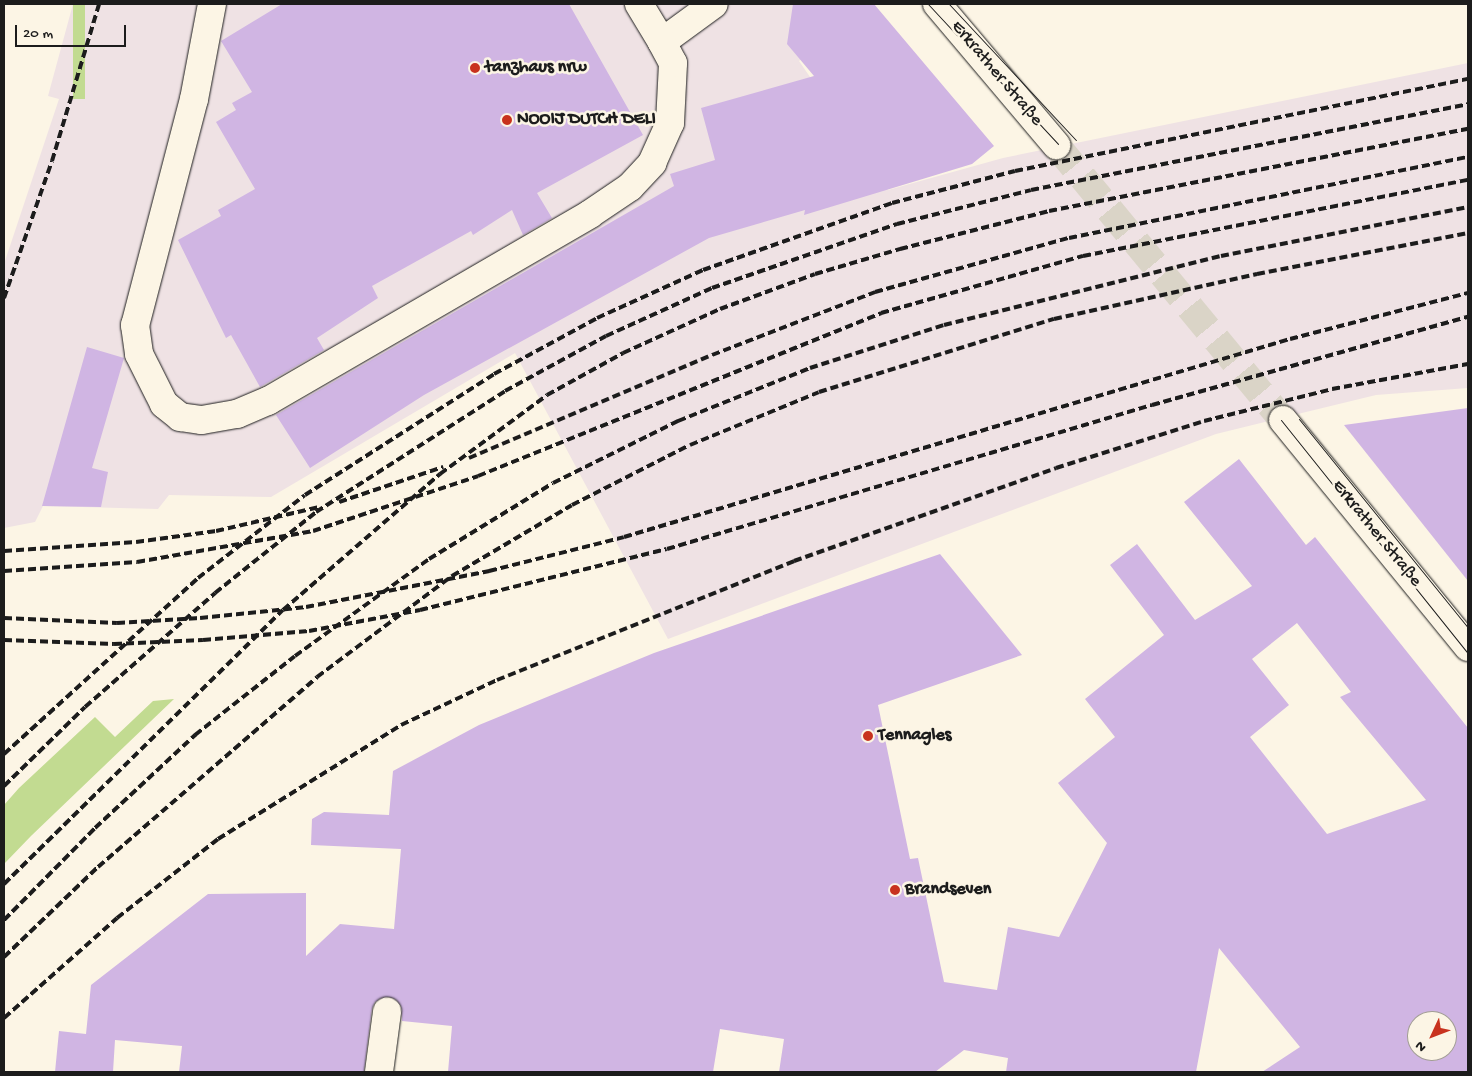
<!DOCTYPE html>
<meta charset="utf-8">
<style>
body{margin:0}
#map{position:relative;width:1472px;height:1076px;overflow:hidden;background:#fcf5e5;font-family:"Gochi Hand",sans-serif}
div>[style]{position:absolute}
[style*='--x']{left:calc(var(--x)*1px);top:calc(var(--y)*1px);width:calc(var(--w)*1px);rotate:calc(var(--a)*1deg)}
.built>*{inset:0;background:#efe2e4}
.green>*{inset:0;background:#c2db91;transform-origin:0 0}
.building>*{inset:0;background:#d0b5e3}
.minor-tunnel>*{height:28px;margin-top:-14px;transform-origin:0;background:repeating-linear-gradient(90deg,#dad4c7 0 28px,transparent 0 42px)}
.roads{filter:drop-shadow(0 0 1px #1c1c1c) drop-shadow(0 0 1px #1c1c1c)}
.minor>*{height:28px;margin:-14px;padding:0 14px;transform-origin:14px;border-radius:14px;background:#fcf5e5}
.tram>*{height:1px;margin:-0.5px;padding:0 0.5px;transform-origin:0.5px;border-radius:0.5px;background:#1c1c1c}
.rail>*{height:4px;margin-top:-2px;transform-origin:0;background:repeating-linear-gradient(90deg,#1c1c1c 0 8px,transparent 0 12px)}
.dots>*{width:14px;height:14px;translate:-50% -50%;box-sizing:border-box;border:2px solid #fcf5e5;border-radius:50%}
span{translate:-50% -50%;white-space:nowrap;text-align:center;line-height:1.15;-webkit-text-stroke:5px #fcf5e5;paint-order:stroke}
.poi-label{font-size:18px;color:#1c1c1c;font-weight:700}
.left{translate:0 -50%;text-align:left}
.street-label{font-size:18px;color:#1c1c1c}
.frame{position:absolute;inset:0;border:5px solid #1c1c1c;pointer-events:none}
.north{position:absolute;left:1407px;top:1011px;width:50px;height:50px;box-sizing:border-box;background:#fcf5e5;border:1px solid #a29e95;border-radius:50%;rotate:227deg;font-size:14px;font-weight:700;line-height:20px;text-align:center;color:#1c1c1c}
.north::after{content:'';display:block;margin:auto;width:18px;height:22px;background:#c8321e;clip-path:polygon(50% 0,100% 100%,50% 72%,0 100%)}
.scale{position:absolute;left:15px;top:25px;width:111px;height:22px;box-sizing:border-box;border:2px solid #1c1c1c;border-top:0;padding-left:6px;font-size:15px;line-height:18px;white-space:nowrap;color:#1c1c1c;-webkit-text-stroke:4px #fcf5e5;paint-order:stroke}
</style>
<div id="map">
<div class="built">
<i style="clip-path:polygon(73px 4px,864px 4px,799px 61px,888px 190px,1003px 158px,1468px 63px,1468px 388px,1376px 395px,1216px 434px,668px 639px,515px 353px,271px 497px,169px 495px,158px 509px,43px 506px,35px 522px,4px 528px,4px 264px,59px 99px,48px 96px)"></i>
</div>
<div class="green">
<i style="left:73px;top:4px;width:12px;height:95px"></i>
<i style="clip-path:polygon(174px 699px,31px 836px,4px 864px,4px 805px,19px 788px,95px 717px,115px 737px,153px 701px)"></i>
</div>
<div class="building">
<i style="clip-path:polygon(282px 4px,569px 4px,643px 135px,537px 193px,552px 218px,523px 235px,512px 210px,473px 235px,471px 231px,372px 286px,378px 298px,317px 338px,324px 350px,260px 387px,231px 335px,226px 338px,178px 240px,221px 216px,218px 210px,255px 189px,216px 122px,236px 110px,232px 103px,252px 92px,221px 41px)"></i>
<i style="clip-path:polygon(793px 4px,874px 4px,994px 146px,972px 164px,804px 215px,805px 210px,709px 238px,424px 395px,310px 468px,276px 415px,674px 186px,670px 174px,715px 160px,701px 108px,814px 76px,787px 44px)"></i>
<i style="clip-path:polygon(87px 347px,124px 358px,92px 468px,108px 472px,101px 507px,42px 506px)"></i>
<i style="clip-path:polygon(1468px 408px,1468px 581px,1344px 425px)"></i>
<i style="clip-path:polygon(evenodd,1239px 459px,1306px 545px,1315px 537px,1468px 728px,1468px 1072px,1262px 1072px,1300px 1047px,1219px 948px,1196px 1072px,1006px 1072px,1008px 1058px,964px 1050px,935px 1072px,779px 1072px,784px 1039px,720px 1029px,713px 1072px,448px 1072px,452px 1026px,402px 1021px,401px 1006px,389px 997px,375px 1002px,372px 1009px,364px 1072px,179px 1072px,182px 1046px,115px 1040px,113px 1072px,55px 1072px,59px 1031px,86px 1034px,91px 985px,208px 894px,306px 893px,306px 956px,340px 924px,394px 929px,401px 849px,311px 845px,312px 819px,324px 812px,389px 815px,393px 771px,479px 725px,654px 653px,940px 554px,1022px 655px,878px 705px,910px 859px,918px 858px,944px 982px,997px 990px,1008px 927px,1059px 937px,1107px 843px,1058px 783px,1115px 737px,1085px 699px,1164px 635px,1110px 565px,1137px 544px,1195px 620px,1252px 586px,1184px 502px,1239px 459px,1297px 623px,1351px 692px,1340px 697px,1426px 800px,1327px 834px,1250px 737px,1289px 705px,1252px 659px,1297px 623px,1239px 459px,1417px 1021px,1447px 1021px,1447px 1051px,1417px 1051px,1417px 1021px)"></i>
</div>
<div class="minor-tunnel">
<i style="--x:1056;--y:145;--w:357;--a:50.5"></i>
</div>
<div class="roads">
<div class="minor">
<i style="--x:212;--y:4;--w:97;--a:100.7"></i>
<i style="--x:194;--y:99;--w:234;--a:104.6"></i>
<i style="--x:135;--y:325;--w:29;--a:82"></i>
<i style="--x:139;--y:354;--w:56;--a:63.4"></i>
<i style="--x:164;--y:404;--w:21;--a:39"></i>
<i style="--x:180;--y:417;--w:22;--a:8"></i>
<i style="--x:202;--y:420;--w:36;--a:-10"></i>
<i style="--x:237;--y:414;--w:34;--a:-23"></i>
<i style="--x:268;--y:401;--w:372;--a:-30.1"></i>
<i style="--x:590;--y:214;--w:48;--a:-34"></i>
<i style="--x:630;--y:187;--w:33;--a:-47"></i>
<i style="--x:652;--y:163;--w:44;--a:-65.8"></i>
<i style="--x:670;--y:123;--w:60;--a:-87.1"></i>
<i style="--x:673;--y:63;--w:24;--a:-118"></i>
<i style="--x:662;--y:42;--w:64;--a:-36.2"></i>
<i style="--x:639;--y:4;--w:44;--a:58.8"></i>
<i style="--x:937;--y:4;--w:185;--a:49.8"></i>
<i style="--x:1283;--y:420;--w:293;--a:50.8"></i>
<i style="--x:379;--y:1072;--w:61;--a:-82.4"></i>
</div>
</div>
<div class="tram">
<i style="--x:928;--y:4;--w:191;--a:47.1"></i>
<i style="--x:949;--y:4;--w:186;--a:47"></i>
<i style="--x:1299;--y:419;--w:269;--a:51"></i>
<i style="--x:1281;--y:420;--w:299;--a:51.3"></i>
</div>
<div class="rail">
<i style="--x:4;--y:298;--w:145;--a:-70.7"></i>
<i style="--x:52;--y:161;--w:164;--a:-73.3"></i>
<i style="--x:469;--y:458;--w:264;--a:-23"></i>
<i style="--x:712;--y:355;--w:175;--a:-21.1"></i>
<i style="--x:875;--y:292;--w:201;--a:-15.6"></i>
<i style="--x:1069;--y:238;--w:407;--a:-11.5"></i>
<i style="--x:339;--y:502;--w:110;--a:-18.6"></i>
<i style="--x:4;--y:551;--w:132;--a:-3.9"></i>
<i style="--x:136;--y:542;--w:81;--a:-7.8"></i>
<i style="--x:216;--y:531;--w:106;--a:-13.1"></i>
<i style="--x:4;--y:571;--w:133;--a:-3.9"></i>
<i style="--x:137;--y:562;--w:179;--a:-10"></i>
<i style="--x:313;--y:531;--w:174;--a:-18.4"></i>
<i style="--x:478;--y:476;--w:435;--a:-22"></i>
<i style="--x:881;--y:313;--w:210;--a:-15.8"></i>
<i style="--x:1083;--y:256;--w:392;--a:-11.2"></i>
<i style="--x:4;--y:618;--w:113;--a:2.5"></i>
<i style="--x:117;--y:623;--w:83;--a:-3.4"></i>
<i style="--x:200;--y:618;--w:107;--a:-5.9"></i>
<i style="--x:306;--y:607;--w:187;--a:-11.1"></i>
<i style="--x:489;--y:571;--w:139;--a:-14.1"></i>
<i style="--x:624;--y:537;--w:695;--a:-16.56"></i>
<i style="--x:1290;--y:339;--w:184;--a:-14.5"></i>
<i style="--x:4;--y:640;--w:110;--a:2.1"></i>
<i style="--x:114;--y:644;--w:89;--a:-2.6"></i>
<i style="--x:203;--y:640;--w:106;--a:-4.9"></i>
<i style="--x:309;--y:631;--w:113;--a:-10.7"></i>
<i style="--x:420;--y:610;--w:254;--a:-13.9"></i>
<i style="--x:667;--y:549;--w:506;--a:-16.54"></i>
<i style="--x:1152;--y:405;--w:328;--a:-15.6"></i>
<i style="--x:4;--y:754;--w:262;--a:-42.2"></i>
<i style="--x:198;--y:578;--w:135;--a:-37.8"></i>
<i style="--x:305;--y:495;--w:224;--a:-32.6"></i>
<i style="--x:494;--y:374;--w:117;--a:-28.5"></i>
<i style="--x:597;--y:318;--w:116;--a:-24.4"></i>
<i style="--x:703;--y:270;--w:201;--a:-19.5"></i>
<i style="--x:892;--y:203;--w:127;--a:-14.6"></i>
<i style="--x:1015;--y:171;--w:462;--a:-11.5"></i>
<i style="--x:4;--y:786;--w:113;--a:-44.3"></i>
<i style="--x:85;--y:707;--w:173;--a:-41.2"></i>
<i style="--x:215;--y:593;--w:129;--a:-38.7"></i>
<i style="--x:316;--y:512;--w:224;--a:-32.6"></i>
<i style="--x:505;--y:391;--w:115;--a:-28.6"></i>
<i style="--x:606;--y:336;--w:116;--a:-24.4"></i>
<i style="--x:712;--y:288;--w:196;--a:-19.1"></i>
<i style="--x:897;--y:224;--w:138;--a:-14.2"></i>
<i style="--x:1031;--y:190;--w:445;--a:-11.1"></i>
<i style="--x:4;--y:884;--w:391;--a:-44.5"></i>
<i style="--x:283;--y:610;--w:208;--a:-40.9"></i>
<i style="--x:440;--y:474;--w:133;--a:-36.4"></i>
<i style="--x:547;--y:395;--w:87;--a:-28.9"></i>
<i style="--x:623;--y:353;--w:107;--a:-24.4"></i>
<i style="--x:720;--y:309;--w:101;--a:-20.2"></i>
<i style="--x:815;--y:274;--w:89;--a:-16.4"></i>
<i style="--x:900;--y:249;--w:154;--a:-14.3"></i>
<i style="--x:1049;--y:211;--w:427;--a:-11.1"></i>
<i style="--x:4;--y:920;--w:129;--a:-45.3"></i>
<i style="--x:95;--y:828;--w:137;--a:-42.9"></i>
<i style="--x:195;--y:735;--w:127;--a:-38.3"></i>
<i style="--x:295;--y:656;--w:165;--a:-35.9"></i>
<i style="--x:429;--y:559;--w:145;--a:-31.5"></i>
<i style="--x:553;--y:483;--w:140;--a:-26.4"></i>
<i style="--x:678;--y:421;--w:142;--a:-21.9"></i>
<i style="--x:810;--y:368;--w:141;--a:-17.8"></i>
<i style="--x:944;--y:325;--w:285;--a:-14"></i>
<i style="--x:1221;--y:256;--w:252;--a:-11.2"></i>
<i style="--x:4;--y:957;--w:130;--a:-43.8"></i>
<i style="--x:98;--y:867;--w:290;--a:-40.9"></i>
<i style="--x:317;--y:677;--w:169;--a:-36.8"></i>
<i style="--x:452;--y:576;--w:139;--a:-30.6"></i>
<i style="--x:572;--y:505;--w:132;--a:-27"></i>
<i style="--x:690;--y:445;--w:139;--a:-22.3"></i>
<i style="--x:819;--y:392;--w:246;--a:-17.3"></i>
<i style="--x:1054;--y:319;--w:208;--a:-12.5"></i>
<i style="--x:1257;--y:274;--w:215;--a:-11"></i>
<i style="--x:4;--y:1018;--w:151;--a:-41.5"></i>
<i style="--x:117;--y:918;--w:128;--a:-38"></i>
<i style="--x:218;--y:839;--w:216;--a:-31.9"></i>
<i style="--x:401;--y:725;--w:106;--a:-25.1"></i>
<i style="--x:497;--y:680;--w:320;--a:-21.8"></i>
<i style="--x:794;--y:561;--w:278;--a:-19.5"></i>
<i style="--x:1056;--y:468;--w:155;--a:-17.6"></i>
<i style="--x:1204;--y:421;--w:132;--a:-14"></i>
<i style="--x:1332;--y:389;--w:138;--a:-10.4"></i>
</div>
<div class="dots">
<i style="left:475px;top:68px;background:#c8321e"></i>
<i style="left:507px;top:120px;background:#c8321e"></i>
<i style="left:868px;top:736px;background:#c8321e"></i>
<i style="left:895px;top:890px;background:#c8321e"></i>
</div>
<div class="poi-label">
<span class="left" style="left:485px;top:68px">tanzhaus nrw</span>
<span class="left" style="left:517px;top:120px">NOOIJ DUTCH DELI</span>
<span class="left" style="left:878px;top:736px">Tennagles</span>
<span class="left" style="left:905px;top:890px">Brandseven</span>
</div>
<div class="street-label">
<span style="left:996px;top:74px;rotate:50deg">Erkrather Straße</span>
<span style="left:1376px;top:534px;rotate:51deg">Erkrather Straße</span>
</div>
<div class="frame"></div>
<div class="north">N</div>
<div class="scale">20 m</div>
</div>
